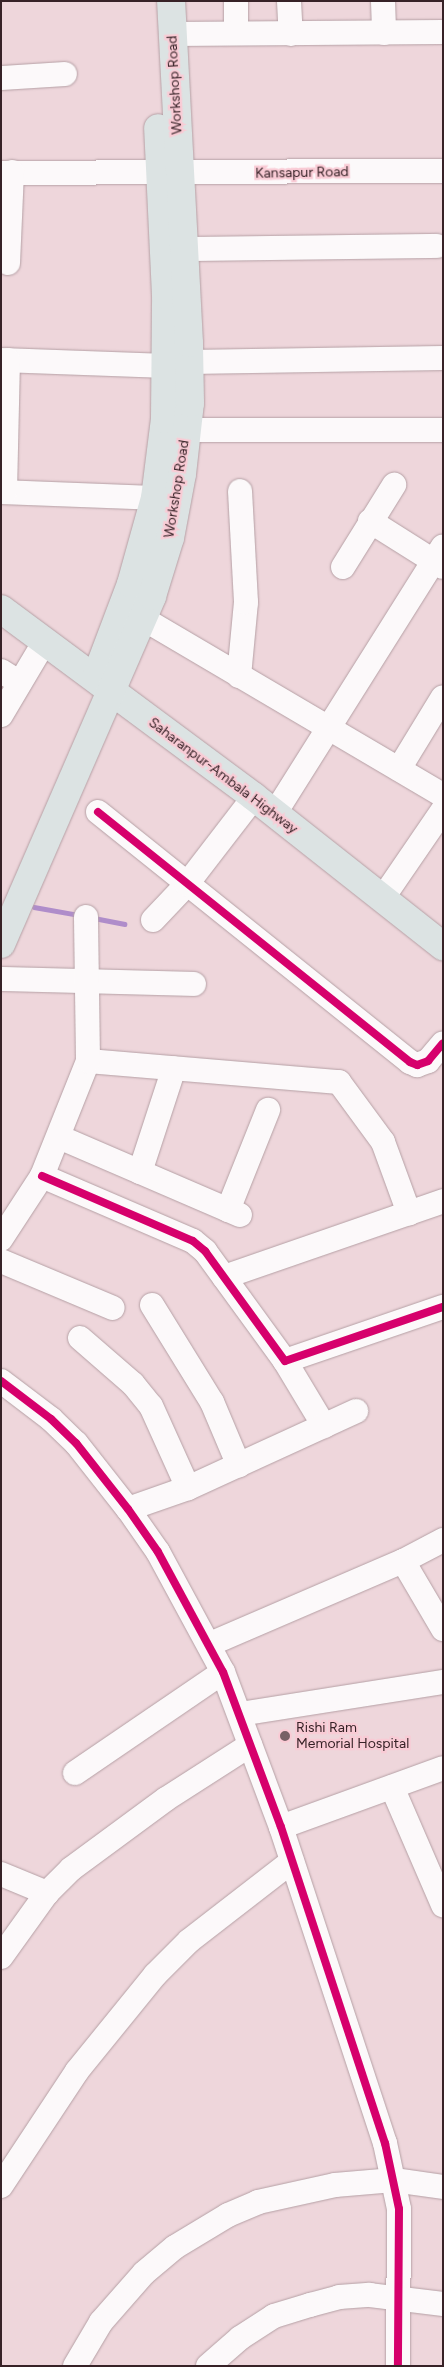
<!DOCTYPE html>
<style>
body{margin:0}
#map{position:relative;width:444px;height:2367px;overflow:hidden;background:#eed6db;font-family:Figtree,sans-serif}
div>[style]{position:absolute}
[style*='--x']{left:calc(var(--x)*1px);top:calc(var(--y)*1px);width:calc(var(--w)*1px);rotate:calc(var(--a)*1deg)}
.stream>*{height:4.5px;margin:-2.25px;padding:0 2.25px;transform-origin:2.25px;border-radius:2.25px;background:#af8dca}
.roads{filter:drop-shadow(0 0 1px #b5a0a5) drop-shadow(0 0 1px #b5a0a5)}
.minor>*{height:24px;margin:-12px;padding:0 12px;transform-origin:12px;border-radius:12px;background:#fcf9fa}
.major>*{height:28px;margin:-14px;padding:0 14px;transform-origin:14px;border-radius:14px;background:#dce3e3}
.cycleway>*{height:8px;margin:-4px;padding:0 4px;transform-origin:4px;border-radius:4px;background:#d6006c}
.dots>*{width:14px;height:14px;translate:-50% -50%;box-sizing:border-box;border:2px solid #f9cbd5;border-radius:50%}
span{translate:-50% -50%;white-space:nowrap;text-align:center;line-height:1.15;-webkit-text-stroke:4.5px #f9cbd5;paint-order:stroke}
.street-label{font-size:14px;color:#372227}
.poi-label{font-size:14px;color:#372227}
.left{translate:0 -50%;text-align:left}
.frame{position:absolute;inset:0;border:2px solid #372227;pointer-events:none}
</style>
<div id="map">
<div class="stream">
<i style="--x:34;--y:907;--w:46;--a:10.1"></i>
<i style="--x:94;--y:918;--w:31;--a:11"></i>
</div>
<div class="roads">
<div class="minor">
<i style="--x:289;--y:1;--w:33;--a:87"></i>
<i style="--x:383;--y:1;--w:32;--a:88"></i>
<i style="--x:236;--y:33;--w:32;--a:-90"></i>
<i style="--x:173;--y:34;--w:270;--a:-0.4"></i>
<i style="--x:1;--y:78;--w:64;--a:-3.6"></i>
<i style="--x:1;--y:173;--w:442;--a:-0.3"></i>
<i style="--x:184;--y:249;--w:253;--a:-0.7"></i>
<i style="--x:8;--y:263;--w:91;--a:-87.5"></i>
<i style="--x:1;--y:360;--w:166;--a:2.1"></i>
<i style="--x:167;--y:366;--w:22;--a:-10"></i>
<i style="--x:189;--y:362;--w:254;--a:-0.9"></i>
<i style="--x:187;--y:430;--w:256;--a:0"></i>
<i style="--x:1;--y:492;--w:154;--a:2.2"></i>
<i style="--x:5;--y:492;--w:132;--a:-88.7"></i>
<i style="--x:370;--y:521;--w:86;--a:32.2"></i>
<i style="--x:343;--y:567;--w:97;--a:-58.1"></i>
<i style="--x:142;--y:618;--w:349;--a:30.5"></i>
<i style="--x:1;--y:671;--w:22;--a:32"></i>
<i style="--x:239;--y:676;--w:74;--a:-84.6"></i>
<i style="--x:246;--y:602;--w:111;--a:-93.1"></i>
<i style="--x:1;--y:715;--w:86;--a:-59.3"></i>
<i style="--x:399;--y:769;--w:84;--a:-58.6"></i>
<i style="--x:98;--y:812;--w:400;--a:38.7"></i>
<i style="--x:410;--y:1062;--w:8;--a:23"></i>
<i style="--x:417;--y:1065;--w:12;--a:-20"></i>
<i style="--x:428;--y:1061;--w:23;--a:-50"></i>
<i style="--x:275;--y:813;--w:315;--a:-57.8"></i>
<i style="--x:382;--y:899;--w:108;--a:-55.6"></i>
<i style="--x:153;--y:920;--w:50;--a:-46.6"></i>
<i style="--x:187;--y:884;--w:110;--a:-52.4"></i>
<i style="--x:1;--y:979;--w:193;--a:1.5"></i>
<i style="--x:88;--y:1061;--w:252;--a:4.8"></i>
<i style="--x:339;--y:1082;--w:74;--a:53.7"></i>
<i style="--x:383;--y:1142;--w:76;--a:69.9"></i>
<i style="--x:59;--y:1137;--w:197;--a:23.3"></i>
<i style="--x:140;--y:1172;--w:109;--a:-71.9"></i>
<i style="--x:42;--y:1176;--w:164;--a:23.3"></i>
<i style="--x:193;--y:1241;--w:16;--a:40"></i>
<i style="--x:205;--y:1251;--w:136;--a:54"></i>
<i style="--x:285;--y:1361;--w:167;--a:-18.9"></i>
<i style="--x:228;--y:1210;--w:108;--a:-68.2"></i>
<i style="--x:1;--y:1239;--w:75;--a:-56.9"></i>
<i style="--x:42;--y:1176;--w:124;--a:-68.2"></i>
<i style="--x:88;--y:1061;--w:144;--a:-90.8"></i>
<i style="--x:1;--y:1261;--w:121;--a:22.8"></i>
<i style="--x:224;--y:1277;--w:232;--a:-19.1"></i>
<i style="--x:152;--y:1305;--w:114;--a:58.3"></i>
<i style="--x:212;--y:1402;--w:69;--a:67.1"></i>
<i style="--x:80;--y:1338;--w:70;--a:41"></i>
<i style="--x:133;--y:1384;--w:28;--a:51"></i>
<i style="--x:151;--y:1406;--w:90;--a:65.7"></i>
<i style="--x:285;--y:1361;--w:76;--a:59"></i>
<i style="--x:1;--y:1381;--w:63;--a:37.2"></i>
<i style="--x:51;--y:1419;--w:35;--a:44"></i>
<i style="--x:76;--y:1443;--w:84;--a:51.8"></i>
<i style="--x:128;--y:1509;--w:52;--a:55.1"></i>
<i style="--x:158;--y:1552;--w:136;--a:61.6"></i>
<i style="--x:223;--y:1672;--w:165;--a:69.5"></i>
<i style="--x:281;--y:1827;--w:333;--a:71.8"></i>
<i style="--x:385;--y:2143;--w:67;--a:78"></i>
<i style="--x:399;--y:2209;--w:157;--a:90.4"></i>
<i style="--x:128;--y:1509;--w:64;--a:-19.3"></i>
<i style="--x:188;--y:1488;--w:185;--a:-24.6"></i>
<i style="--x:403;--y:1561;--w:79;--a:59.5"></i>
<i style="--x:210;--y:1644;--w:210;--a:-23.3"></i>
<i style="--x:403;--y:1561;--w:45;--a:-27.7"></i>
<i style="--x:240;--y:1714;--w:206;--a:-9"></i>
<i style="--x:75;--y:1773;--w:179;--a:-34.3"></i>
<i style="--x:392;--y:1787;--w:129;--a:66.6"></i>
<i style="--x:281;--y:1827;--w:172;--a:-20"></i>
<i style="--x:1;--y:1874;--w:50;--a:22.4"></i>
<i style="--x:1;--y:1957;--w:79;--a:-54.3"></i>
<i style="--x:47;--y:1893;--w:34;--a:-45"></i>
<i style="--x:71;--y:1869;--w:118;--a:-36.4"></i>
<i style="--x:166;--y:1799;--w:100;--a:-32.7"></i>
<i style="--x:1;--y:2186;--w:138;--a:-56.5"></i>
<i style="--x:77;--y:2071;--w:124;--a:-50.9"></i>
<i style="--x:155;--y:1975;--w:48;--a:-45"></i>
<i style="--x:189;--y:1941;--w:130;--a:-37.8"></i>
<i style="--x:75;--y:2366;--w:51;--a:-59.4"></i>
<i style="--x:101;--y:2322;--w:65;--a:-48.7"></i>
<i style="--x:144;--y:2273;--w:40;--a:-40"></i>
<i style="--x:175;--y:2247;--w:62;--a:-31.1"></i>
<i style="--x:228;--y:2215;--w:33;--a:-23"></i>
<i style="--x:258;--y:2202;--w:79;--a:-12.4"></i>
<i style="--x:335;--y:2185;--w:59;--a:-4.8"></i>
<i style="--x:394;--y:2180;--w:49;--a:8.1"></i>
<i style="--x:208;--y:2366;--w:43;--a:-41.2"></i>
<i style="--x:240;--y:2338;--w:40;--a:-32.9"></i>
<i style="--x:274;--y:2316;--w:38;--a:-17"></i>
<i style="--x:310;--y:2305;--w:30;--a:-15"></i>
<i style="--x:339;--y:2297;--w:31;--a:-4"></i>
<i style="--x:370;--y:2295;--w:74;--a:7"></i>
</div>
<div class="major">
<i style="--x:1;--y:609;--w:315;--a:36.6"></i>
<i style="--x:254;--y:797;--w:241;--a:38.3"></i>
<i style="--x:97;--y:674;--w:96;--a:-69.3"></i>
<i style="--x:131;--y:584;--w:89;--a:-74.4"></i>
<i style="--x:155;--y:498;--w:80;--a:-82.8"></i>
<i style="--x:165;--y:419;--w:124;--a:-89.5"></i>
<i style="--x:166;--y:295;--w:167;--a:-92.7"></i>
<i style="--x:1;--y:944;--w:379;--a:-66.5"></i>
<i style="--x:152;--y:596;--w:61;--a:-72.8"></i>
<i style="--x:170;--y:538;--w:65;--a:-79.4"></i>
<i style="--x:182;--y:474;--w:71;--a:-83.6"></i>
<i style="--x:190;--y:403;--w:60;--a:-91"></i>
<i style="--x:189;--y:343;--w:342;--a:-93"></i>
</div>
</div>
<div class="cycleway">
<i style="--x:98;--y:812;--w:400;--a:38.7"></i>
<i style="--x:410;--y:1062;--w:8;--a:23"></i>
<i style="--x:417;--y:1065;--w:12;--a:-20"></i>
<i style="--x:428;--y:1061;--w:23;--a:-50"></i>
<i style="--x:42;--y:1176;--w:164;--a:23.3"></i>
<i style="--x:193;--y:1241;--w:16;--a:40"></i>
<i style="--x:205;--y:1251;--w:136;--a:54"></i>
<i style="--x:285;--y:1361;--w:167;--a:-18.9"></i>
<i style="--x:1;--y:1381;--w:63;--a:37.2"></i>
<i style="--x:51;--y:1419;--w:35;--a:44"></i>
<i style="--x:76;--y:1443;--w:84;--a:51.8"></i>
<i style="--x:128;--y:1509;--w:52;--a:55.1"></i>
<i style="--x:158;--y:1552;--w:136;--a:61.6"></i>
<i style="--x:223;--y:1672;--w:165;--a:69.5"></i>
<i style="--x:281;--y:1827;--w:333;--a:71.8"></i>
<i style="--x:385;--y:2143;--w:67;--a:78"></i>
<i style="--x:399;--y:2209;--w:157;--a:90.4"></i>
</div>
<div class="dots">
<i style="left:285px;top:1736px;background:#776166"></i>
</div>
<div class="street-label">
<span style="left:175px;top:85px;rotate:-93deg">Workshop Road</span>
<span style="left:302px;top:173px;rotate:-1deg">Kansapur Road</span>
<span style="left:177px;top:489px;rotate:-81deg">Workshop Road</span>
<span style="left:223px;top:776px;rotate:37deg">Saharanpur-Ambala Highway</span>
</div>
<div class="poi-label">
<span class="left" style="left:296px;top:1736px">Rishi Ram<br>Memorial Hospital</span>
</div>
<div class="frame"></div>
</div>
